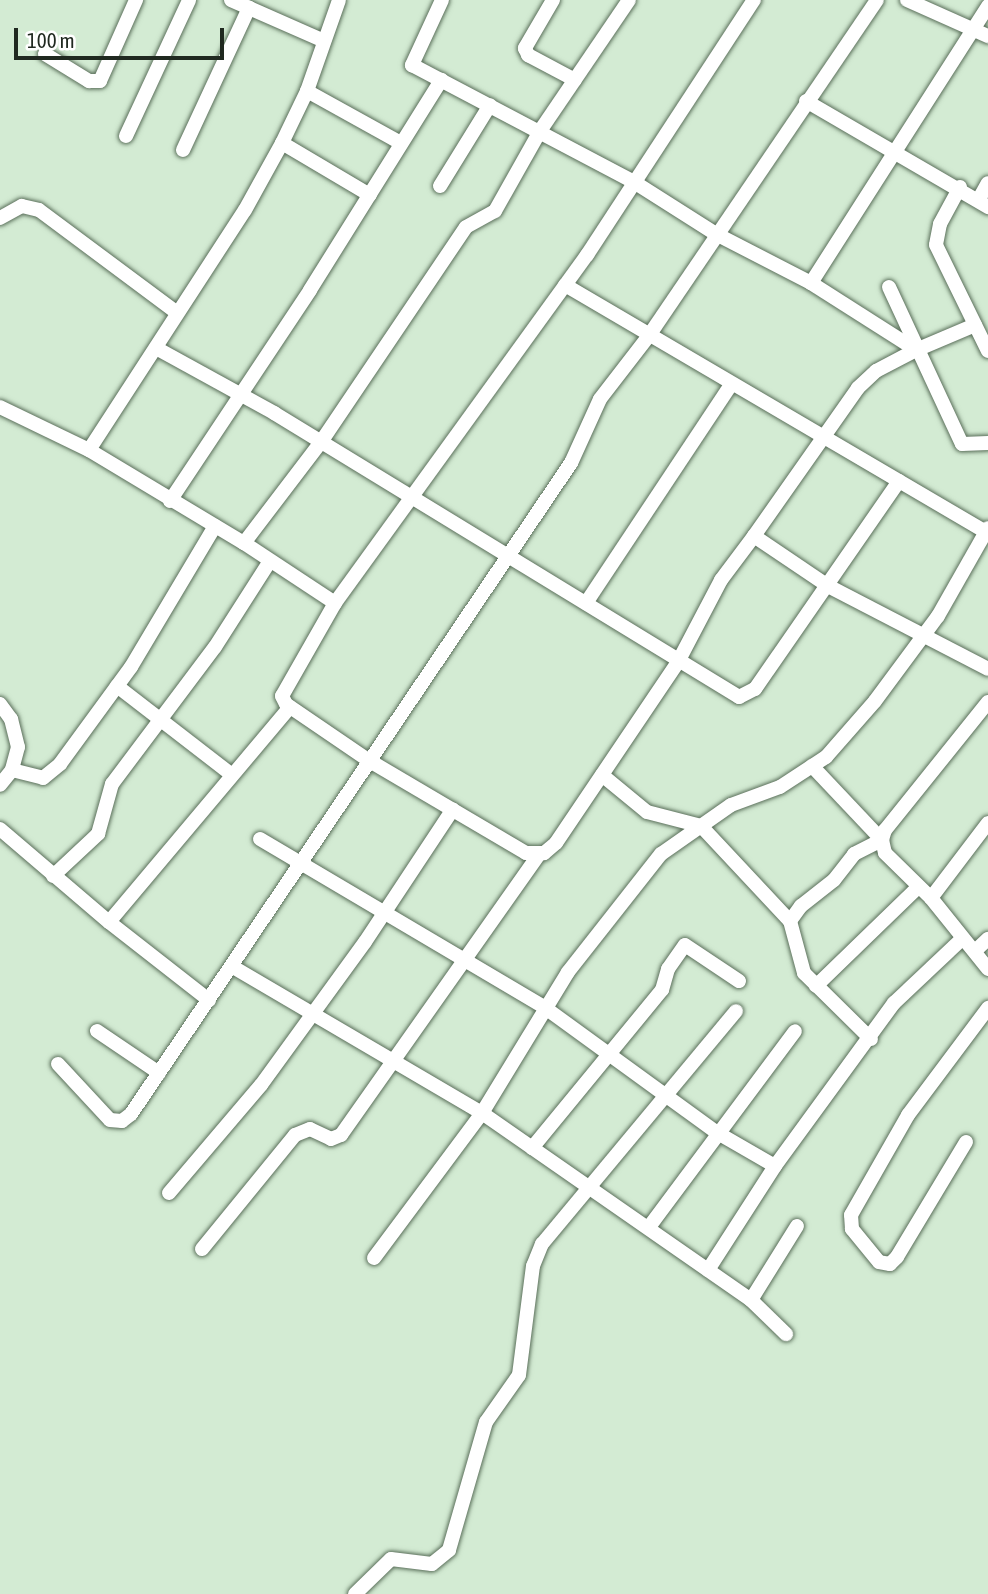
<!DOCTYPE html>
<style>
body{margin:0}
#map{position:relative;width:988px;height:1594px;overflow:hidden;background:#d3ebd3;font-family:"Asap Condensed",sans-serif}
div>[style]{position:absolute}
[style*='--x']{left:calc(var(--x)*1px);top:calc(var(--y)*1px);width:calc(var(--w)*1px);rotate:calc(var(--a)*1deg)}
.roads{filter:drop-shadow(0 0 2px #5a6f5a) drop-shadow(0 0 2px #5a6f5a)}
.minor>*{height:14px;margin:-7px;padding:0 7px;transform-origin:7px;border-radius:7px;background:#fff}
span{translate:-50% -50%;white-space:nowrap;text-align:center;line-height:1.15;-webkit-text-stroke:7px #fff;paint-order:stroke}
.scale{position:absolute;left:14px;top:28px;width:210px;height:32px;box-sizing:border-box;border:4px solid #202920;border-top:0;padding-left:9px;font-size:21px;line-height:24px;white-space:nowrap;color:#202920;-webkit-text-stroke:5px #fff;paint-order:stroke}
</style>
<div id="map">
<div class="roads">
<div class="minor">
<i style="--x:231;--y:0;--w:99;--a:23.7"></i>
<i style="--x:442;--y:0;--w:72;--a:114.8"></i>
<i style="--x:412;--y:65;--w:251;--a:27.8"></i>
<i style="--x:634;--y:182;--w:97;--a:32.4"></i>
<i style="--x:716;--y:234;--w:107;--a:27.3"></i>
<i style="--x:811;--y:283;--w:125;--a:32.5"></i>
<i style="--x:553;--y:0;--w:56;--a:120.3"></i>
<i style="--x:525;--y:48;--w:8;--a:67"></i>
<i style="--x:528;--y:55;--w:53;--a:28"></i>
<i style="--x:907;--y:0;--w:89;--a:24"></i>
<i style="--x:45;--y:54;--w:52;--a:31.5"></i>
<i style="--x:89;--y:81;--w:11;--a:0"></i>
<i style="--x:100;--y:81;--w:89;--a:-66"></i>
<i style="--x:307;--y:91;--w:107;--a:29"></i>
<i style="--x:806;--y:101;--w:211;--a:30.2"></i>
<i style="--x:126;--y:136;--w:150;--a:-65.1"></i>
<i style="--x:282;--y:143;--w:102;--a:30.6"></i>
<i style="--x:183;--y:150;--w:157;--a:-65.1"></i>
<i style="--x:440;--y:186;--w:95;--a:-58.3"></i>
<i style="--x:960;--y:187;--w:42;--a:118.4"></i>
<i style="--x:940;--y:224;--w:21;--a:101"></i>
<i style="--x:936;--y:245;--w:118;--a:63.9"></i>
<i style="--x:979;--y:199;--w:18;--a:-61"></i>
<i style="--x:0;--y:218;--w:25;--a:-29"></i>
<i style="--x:22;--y:206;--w:17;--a:13"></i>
<i style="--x:39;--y:210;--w:171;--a:36.7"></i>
<i style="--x:811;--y:283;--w:329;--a:-57.4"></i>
<i style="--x:565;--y:285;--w:488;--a:30.4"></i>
<i style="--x:889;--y:287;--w:173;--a:65.1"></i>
<i style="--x:962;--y:444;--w:26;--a:-2"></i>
<i style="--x:975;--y:325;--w:64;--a:157"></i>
<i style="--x:916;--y:350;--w:45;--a:152.3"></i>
<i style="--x:876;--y:371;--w:25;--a:137"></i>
<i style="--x:858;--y:388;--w:181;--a:125.1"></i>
<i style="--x:754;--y:536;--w:89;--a:34"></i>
<i style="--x:828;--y:586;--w:180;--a:27.4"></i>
<i style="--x:156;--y:348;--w:135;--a:28.8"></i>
<i style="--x:274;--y:413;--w:545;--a:31.41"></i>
<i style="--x:739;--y:697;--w:18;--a:-27"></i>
<i style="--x:755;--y:689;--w:253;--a:-55.3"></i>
<i style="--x:0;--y:407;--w:99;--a:25.8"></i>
<i style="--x:89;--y:450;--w:181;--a:31"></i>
<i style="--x:244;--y:543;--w:127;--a:-52.7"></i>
<i style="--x:321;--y:442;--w:259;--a:-56"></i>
<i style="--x:466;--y:227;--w:33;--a:-29"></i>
<i style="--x:495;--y:211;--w:92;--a:-60.6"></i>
<i style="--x:540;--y:131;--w:158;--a:-55.8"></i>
<i style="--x:89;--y:450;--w:286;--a:-57"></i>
<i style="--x:245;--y:210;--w:77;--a:-61.1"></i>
<i style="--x:282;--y:143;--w:58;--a:-64.3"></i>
<i style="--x:307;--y:91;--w:96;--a:-70.6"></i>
<i style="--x:170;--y:501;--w:253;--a:-56.4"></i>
<i style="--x:310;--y:290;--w:248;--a:-58"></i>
<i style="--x:754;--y:536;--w:55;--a:126.9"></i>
<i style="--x:721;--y:580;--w:93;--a:117.7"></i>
<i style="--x:678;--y:662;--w:218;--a:124"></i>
<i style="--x:556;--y:843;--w:16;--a:140"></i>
<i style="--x:544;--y:853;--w:18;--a:180"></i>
<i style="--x:526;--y:853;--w:183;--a:-149.5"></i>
<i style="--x:368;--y:760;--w:99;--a:-145.7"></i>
<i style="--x:286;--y:704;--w:9;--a:-117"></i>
<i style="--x:282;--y:696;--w:107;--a:-60.3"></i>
<i style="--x:335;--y:603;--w:430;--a:-54.1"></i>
<i style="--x:587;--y:255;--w:305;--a:-56.8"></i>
<i style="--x:244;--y:543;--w:109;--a:33.4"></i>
<i style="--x:586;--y:603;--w:262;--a:-56.4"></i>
<i style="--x:117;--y:686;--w:145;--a:37.7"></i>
<i style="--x:988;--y:702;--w:164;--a:128.8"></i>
<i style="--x:885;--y:830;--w:10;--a:107"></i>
<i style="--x:882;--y:840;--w:13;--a:77"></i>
<i style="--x:885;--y:853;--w:64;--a:44.4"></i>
<i style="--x:931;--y:898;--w:91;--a:51.2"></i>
<i style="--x:0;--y:704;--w:19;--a:54"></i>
<i style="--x:11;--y:719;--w:29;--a:76"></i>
<i style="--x:18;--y:747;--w:24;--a:105"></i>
<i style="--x:12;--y:770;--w:19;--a:129"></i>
<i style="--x:812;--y:766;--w:102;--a:46.6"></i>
<i style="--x:12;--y:770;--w:32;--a:14"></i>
<i style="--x:43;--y:778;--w:22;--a:-39"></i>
<i style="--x:60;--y:764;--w:120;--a:-53.8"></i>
<i style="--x:131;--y:667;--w:164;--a:-59.2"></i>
<i style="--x:602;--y:775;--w:58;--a:39.4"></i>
<i style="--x:647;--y:812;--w:56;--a:14.5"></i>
<i style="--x:701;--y:826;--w:130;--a:46.9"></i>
<i style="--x:790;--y:921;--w:54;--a:74.9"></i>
<i style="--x:804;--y:973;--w:94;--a:44.6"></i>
<i style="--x:0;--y:829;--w:143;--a:40.5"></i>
<i style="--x:109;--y:922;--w:281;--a:-49.9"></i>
<i style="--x:260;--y:839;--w:330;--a:30.6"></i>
<i style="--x:544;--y:1007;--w:213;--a:36"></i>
<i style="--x:716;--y:1132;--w:68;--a:30"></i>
<i style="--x:53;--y:876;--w:62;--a:-43"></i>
<i style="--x:98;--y:834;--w:52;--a:-74.4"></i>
<i style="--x:112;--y:784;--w:171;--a:-53.1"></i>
<i style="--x:215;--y:647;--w:102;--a:-57.4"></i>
<i style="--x:931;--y:898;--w:94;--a:-52.8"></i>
<i style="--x:790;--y:921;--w:19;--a:-54"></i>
<i style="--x:801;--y:906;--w:42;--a:-38.2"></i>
<i style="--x:834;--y:880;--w:33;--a:-52"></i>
<i style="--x:854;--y:854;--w:31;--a:-27"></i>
<i style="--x:109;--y:922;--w:127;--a:38"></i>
<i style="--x:975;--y:951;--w:18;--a:-43"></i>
<i style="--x:233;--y:967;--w:289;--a:30.4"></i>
<i style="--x:482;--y:1113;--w:328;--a:34.8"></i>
<i style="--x:751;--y:1300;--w:49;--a:44.2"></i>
<i style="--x:816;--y:986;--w:142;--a:-44.1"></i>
<i style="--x:97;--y:1031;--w:75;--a:34.1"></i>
<i style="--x:58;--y:1064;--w:76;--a:47.1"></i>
<i style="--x:110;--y:1120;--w:12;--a:5"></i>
<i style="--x:122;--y:1121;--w:11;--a:-38"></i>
<i style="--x:131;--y:1114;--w:786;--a:-55.95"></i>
<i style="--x:571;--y:463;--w:70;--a:-65.6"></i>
<i style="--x:600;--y:399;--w:78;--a:-52.3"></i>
<i style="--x:648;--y:337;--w:407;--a:-55.8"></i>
<i style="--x:966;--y:1142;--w:134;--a:121"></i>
<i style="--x:897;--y:1257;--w:10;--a:135"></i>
<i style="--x:890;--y:1264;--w:11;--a:-170"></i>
<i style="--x:879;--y:1262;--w:43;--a:-129.3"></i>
<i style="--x:852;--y:1229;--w:14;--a:-94"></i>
<i style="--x:851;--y:1215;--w:115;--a:-60.3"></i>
<i style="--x:908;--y:1115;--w:134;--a:-53.2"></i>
<i style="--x:532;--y:1148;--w:205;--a:-50.6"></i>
<i style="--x:662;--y:990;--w:22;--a:-74"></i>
<i style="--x:668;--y:969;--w:29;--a:-55"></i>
<i style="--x:685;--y:945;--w:65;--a:33.7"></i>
<i style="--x:169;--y:1193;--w:142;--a:-49.6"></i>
<i style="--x:261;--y:1085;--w:177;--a:-54"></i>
<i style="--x:365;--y:942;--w:159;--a:-56.5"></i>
<i style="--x:649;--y:1227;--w:244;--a:-53.3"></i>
<i style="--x:202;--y:1249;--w:147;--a:-50.8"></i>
<i style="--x:295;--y:1135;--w:16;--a:-22"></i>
<i style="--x:310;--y:1129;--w:23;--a:25"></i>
<i style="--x:331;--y:1139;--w:11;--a:-22"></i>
<i style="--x:341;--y:1135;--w:344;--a:-54.8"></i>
<i style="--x:374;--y:1258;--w:181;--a:-53.3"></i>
<i style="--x:482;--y:1113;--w:165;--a:-58.6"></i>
<i style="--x:568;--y:972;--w:150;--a:-51.8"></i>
<i style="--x:661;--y:854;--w:85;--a:-35"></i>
<i style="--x:731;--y:805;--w:52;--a:-20.2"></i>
<i style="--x:780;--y:787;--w:55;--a:-33.1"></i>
<i style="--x:826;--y:757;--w:74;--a:-48.8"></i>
<i style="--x:875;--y:701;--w:106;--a:-53.5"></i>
<i style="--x:938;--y:616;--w:101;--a:-60.4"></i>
<i style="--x:708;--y:1270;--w:124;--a:-57.2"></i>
<i style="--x:775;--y:1166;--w:202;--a:-53.9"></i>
<i style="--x:894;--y:1003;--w:93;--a:-43.3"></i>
<i style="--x:751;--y:1300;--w:87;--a:-58.1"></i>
<i style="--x:355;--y:1594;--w:50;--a:-44.2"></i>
<i style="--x:391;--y:1559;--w:41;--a:7"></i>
<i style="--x:432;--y:1564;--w:22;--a:-39"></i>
<i style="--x:449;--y:1550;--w:133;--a:-73.9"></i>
<i style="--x:486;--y:1422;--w:57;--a:-54.9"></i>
<i style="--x:519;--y:1375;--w:110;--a:-82.7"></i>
<i style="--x:533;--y:1266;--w:24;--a:-68"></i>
<i style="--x:542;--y:1244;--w:303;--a:-50.2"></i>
</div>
</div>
<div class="scale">100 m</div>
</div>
